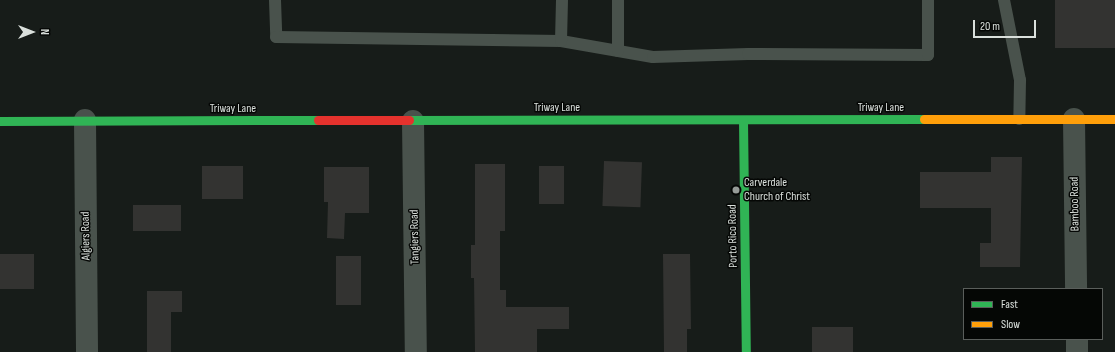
<!DOCTYPE html>
<style>
body{margin:0}
#map{position:relative;width:1115px;height:352px;overflow:hidden;background:#171c19;font-family:"Sofia Sans Condensed",sans-serif}
div>[style]{position:absolute}
[style*='--x']{left:calc(var(--x)*1px);top:calc(var(--y)*1px);width:calc(var(--w)*1px);rotate:calc(var(--a)*1deg)}
.building>*{inset:0;background:#333331;transform-origin:0 0}
.lane>*{height:12px;margin:-6px;padding:0 6px;transform-origin:6px;border-radius:6px;background:#49524c}
.street>*{height:22px;margin:-11px;padding:0 11px;transform-origin:11px;border-radius:11px;background:#49524c}
.fast>*{height:9px;margin:-4.5px;padding:0 4.5px;transform-origin:4.5px;border-radius:4.5px;background:#30b455}
.slow>*{height:9px;margin:-4.5px;padding:0 4.5px;transform-origin:4.5px;border-radius:4.5px;background:#ff9f0a}
.jam>*{height:9px;margin:-4.5px;padding:0 4.5px;transform-origin:4.5px;border-radius:4.5px;background:#e5322d}
.dots>*{width:11px;height:11px;translate:-50% -50%;box-sizing:border-box;border:2px solid #050705;border-radius:50%}
span{translate:-50% -50%;white-space:nowrap;text-align:center;line-height:1.15;-webkit-text-stroke:3px #050705;paint-order:stroke}
.street-label{font-size:12px;color:#dae0dc}
.poi-label{font-size:12px;color:#dae0dc}
.left{translate:0 -50%;text-align:left}
.legend{position:absolute;left:963px;top:288px;width:140px;height:52px;box-sizing:border-box;background:#050705;border:1px solid #5a5e5b;margin:0;padding:5px 7px;list-style:none;font-size:12px;color:#dae0dc}
.legend li{display:flex;align-items:center;gap:8px;height:20px}
.legend b{width:20px;border:1px solid #5a5e5b}
.north{position:absolute;left:12px;top:12px;width:40px;height:40px;-webkit-text-stroke:3px #050705;paint-order:stroke;rotate:90deg;font-size:11px;font-weight:700;line-height:16px;text-align:center;color:#dae0dc}
.north::after{content:'';display:block;margin:auto;width:14px;height:18px;background:#dae0dc;clip-path:polygon(50% 0,100% 100%,50% 72%,0 100%)}
.scale{position:absolute;left:973px;top:20px;width:63px;height:18px;box-sizing:border-box;border:2px solid #dae0dc;border-top:0;padding-left:5px;font-size:12px;line-height:14px;white-space:nowrap;color:#dae0dc;-webkit-text-stroke:3px #050705;paint-order:stroke}
</style>
<div id="map">
<div class="building">
<i style="left:1055px;top:0;width:60px;height:48px"></i>
<i style="clip-path:polygon(991px 157px,1022px 157px,1020px 267px,980px 267px,980px 243px,991px 243px,991px 208px,920px 208px,920px 172px,991px 172px)"></i>
<i style="left:604px;top:161px;width:38px;height:45px;rotate:2deg"></i>
<i style="clip-path:polygon(475px 164px,505px 164px,505px 231px,500px 231px,500px 290px,506px 290px,506px 307px,569px 307px,569px 329px,537px 329px,537px 352px,475px 352px,474px 278px,471px 278px,471px 245px,475px 245px)"></i>
<i style="left:202px;top:166px;width:41px;height:33px"></i>
<i style="left:539px;top:166px;width:25px;height:38px"></i>
<i style="clip-path:polygon(324px 167px,369px 167px,369px 213px,345px 213px,344px 239px,327px 238px,328px 202px,324px 202px)"></i>
<i style="left:133px;top:205px;width:48px;height:26px"></i>
<i style="left:0;top:254px;width:34px;height:35px"></i>
<i style="clip-path:polygon(663px 254px,690px 254px,691px 329px,687px 329px,687px 352px,664px 352px)"></i>
<i style="left:336px;top:256px;width:25px;height:49px"></i>
<i style="clip-path:polygon(147px 291px,182px 291px,182px 312px,171px 312px,171px 352px,147px 352px)"></i>
<i style="left:812px;top:327px;width:41px;height:25px"></i>
</div>
<div class="lane">
<i style="--x:275;--y:0;--w:37;--a:88"></i>
<i style="--x:276;--y:37;--w:285;--a:0.8"></i>
<i style="--x:561;--y:41;--w:93;--a:9.9"></i>
<i style="--x:653;--y:57;--w:95;--a:-1.8"></i>
<i style="--x:748;--y:54;--w:180;--a:0.3"></i>
<i style="--x:928;--y:55;--w:55;--a:-90"></i>
<i style="--x:618;--y:0;--w:51;--a:90"></i>
<i style="--x:1004;--y:0;--w:82;--a:78.7"></i>
<i style="--x:1020;--y:80;--w:39;--a:91"></i>
<i style="--x:561;--y:41;--w:41;--a:-88.6"></i>
</div>
<div class="street">
<i style="--x:1074;--y:119;--w:170;--a:89.3"></i>
<i style="--x:85;--y:120;--w:232;--a:89.5"></i>
<i style="--x:413;--y:121;--w:231;--a:89.3"></i>
<i style="--x:1077;--y:339;--w:13;--a:90"></i>
</div>
<div class="fast">
<i style="--x:409;--y:120;--w:515;--a:-0.11"></i>
<i style="--x:743;--y:120;--w:232;--a:89.3"></i>
<i style="--x:0;--y:121;--w:318;--a:-0.2"></i>
</div>
<div class="slow">
<i style="--x:924;--y:119;--w:191;--a:0"></i>
</div>
<div class="jam">
<i style="--x:318;--y:120;--w:91;--a:0"></i>
</div>
<div class="dots">
<i style="left:736px;top:190px;background:#969b98"></i>
</div>
<div class="street-label">
<span style="left:557px;top:108px">Triway Lane</span>
<span style="left:881px;top:108px">Triway Lane</span>
<span style="left:233px;top:109px">Triway Lane</span>
<span style="left:1075px;top:204px;rotate:-91deg">Bamboo Road</span>
<span style="left:86px;top:236px;rotate:-91deg">Algiers Road</span>
<span style="left:733px;top:236px;rotate:-91deg">Porto Rico Road</span>
<span style="left:415px;top:237px;rotate:-91deg">Tangiers Road</span>
</div>
<div class="poi-label">
<span class="left" style="left:744px;top:190px">Carverdale<br>Church of Christ</span>
</div>
<ul class="legend">
<li><b style="height:5px;background:#30b455"></b>Fast</li>
<li><b style="height:5px;background:#ff9f0a"></b>Slow</li>
</ul>
<div class="north">N</div>
<div class="scale">20 m</div>
</div>
